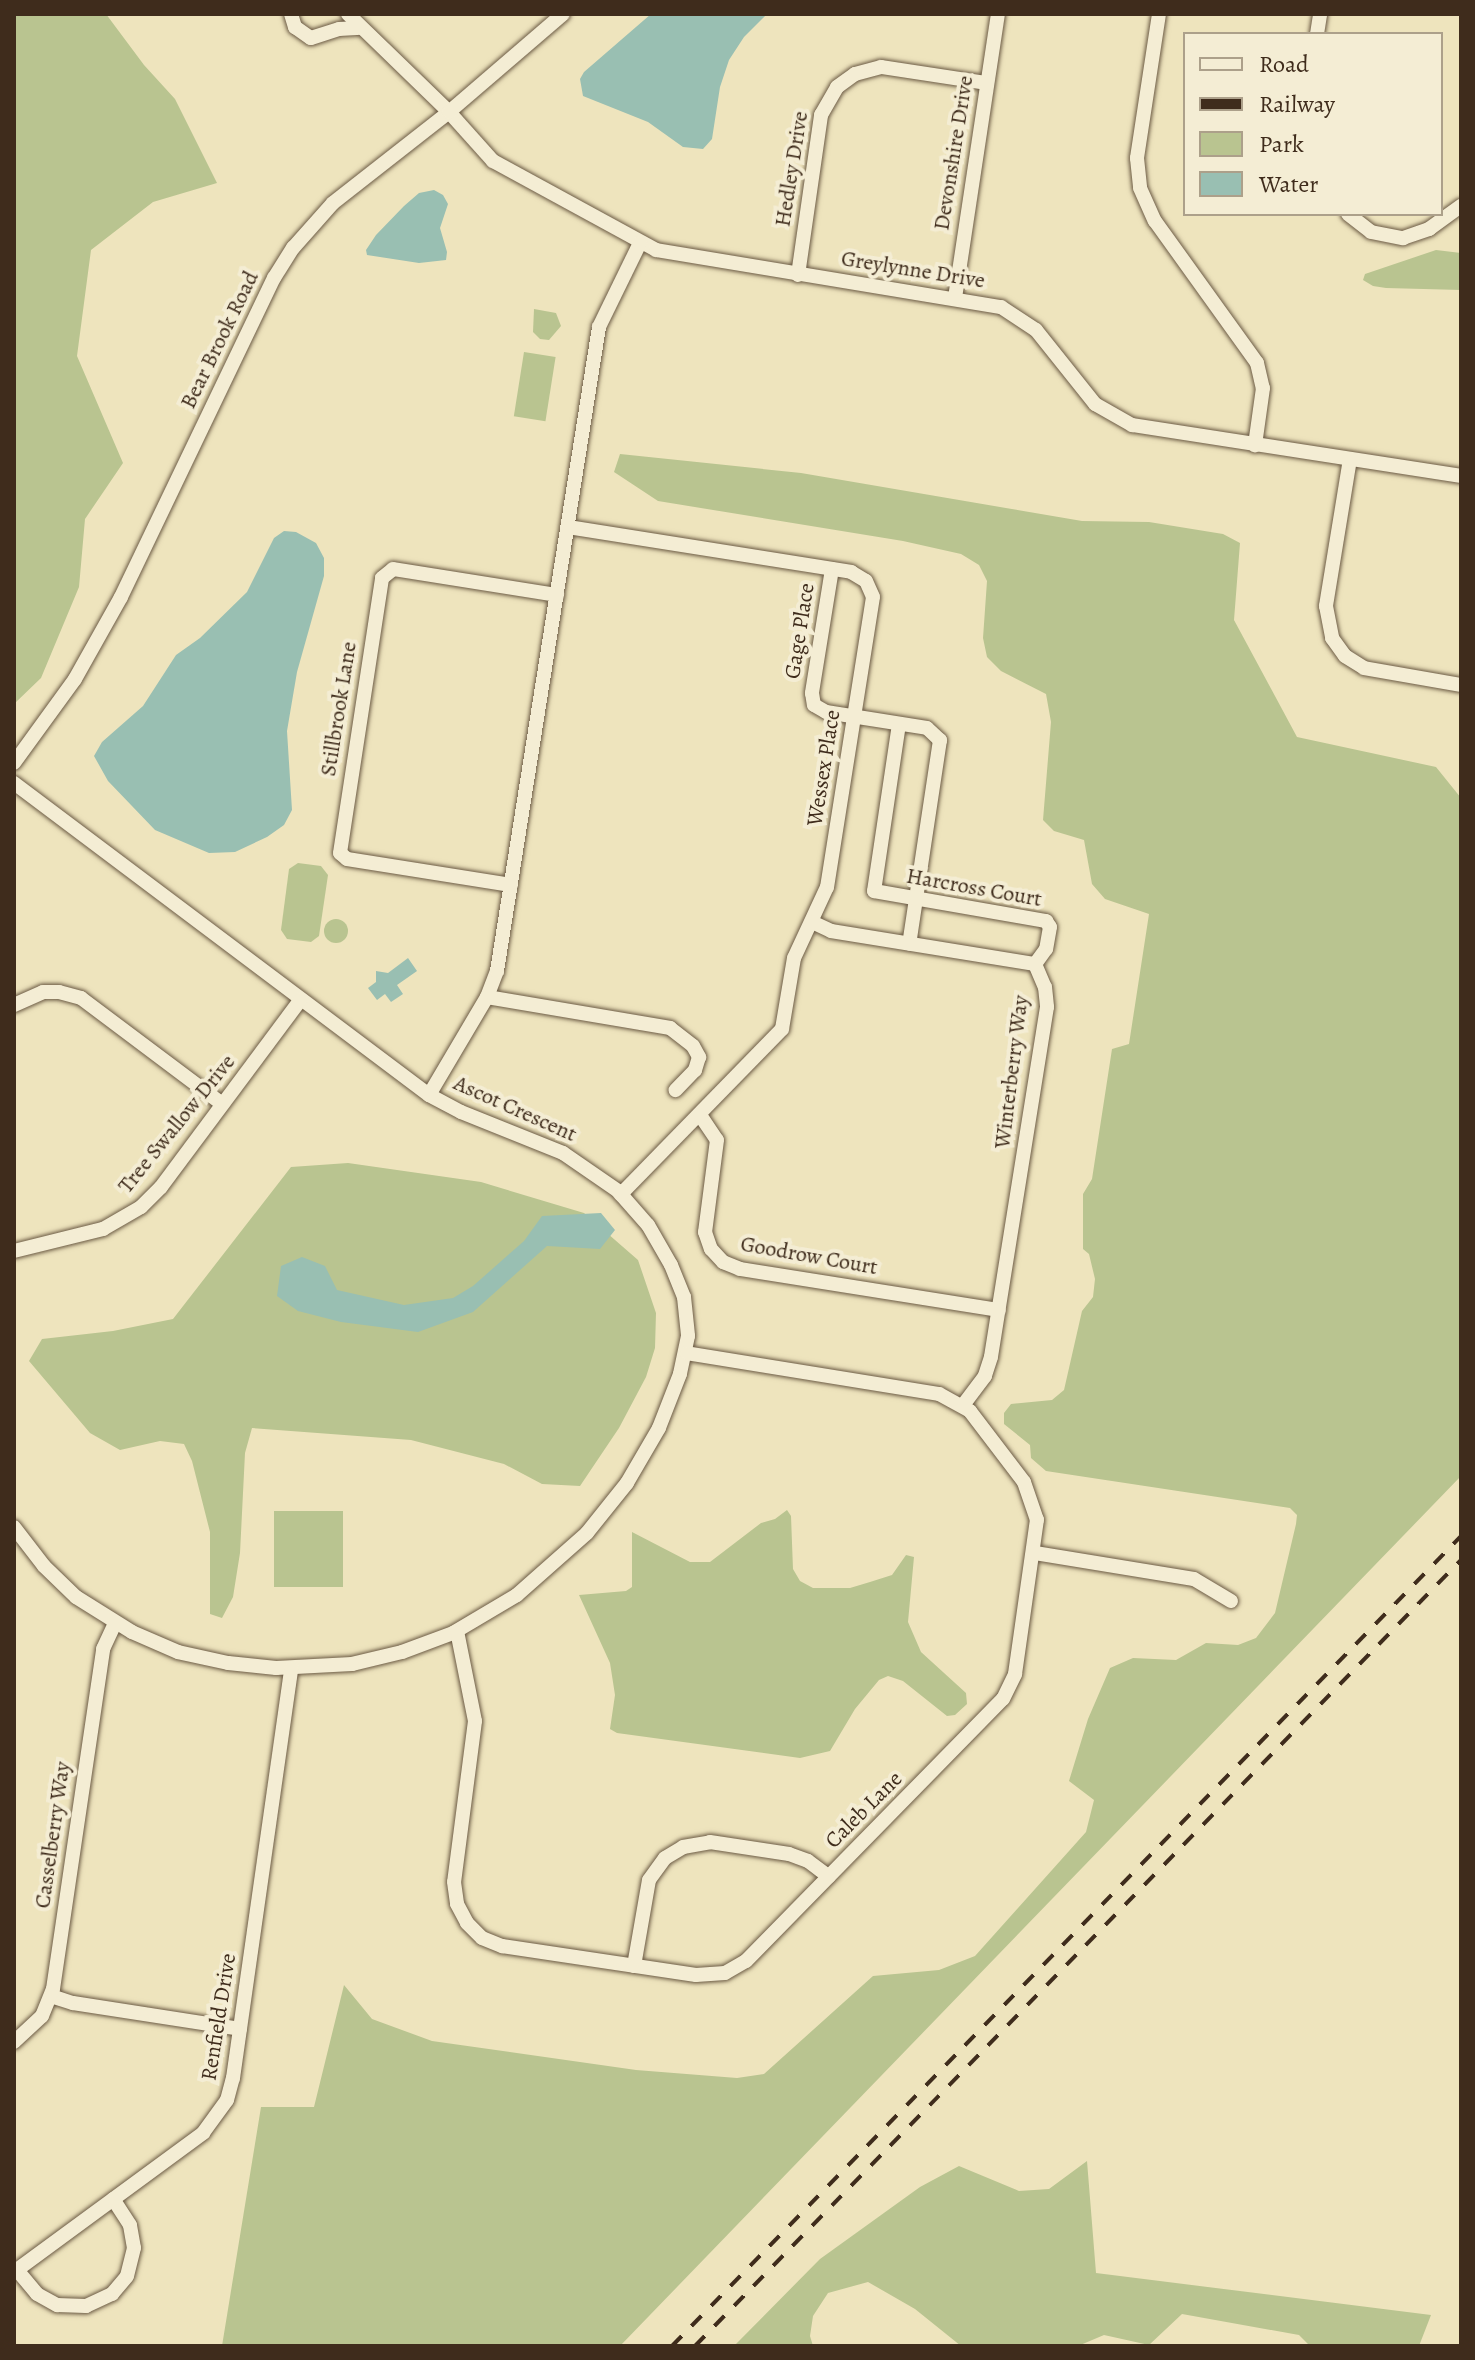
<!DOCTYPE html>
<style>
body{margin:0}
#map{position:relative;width:1475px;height:2360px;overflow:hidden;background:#eee4bd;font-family:Alegreya,serif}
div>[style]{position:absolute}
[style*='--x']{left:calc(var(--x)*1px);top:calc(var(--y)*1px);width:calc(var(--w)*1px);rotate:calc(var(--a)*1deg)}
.green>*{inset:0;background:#b9c490;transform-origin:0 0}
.round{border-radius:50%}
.water>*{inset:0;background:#99bfb2}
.roads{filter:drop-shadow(0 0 2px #6b5a44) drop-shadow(0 0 2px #6b5a44)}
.minor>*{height:14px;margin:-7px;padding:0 7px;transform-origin:7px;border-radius:7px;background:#f4edd4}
.rail>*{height:4px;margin-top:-2px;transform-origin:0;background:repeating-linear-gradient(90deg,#3f2c1c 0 14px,transparent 0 28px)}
span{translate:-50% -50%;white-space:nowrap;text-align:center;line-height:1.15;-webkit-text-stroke:8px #f4edd4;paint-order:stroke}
.street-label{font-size:22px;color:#3f2c1c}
.frame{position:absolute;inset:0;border:16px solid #3f2c1c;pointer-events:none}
.legend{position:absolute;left:1183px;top:32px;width:260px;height:184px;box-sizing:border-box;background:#f4edd4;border:2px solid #aca08a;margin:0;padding:10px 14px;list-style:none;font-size:24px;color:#3f2c1c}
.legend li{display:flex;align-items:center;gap:16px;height:40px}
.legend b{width:40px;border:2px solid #aca08a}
</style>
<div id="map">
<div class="green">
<i style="clip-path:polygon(14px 14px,106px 14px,144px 65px,175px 99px,217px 183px,153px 202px,91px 250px,77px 356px,123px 463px,85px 519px,79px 587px,41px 678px,14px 704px)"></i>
<i style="clip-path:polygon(1436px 250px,1461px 253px,1461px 290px,1386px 288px,1373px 286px,1363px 280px,1365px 274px)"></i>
<i style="clip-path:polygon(534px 309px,556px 313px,561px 326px,549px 340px,540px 339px,533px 332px)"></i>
<i style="left:524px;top:352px;width:32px;height:65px;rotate:9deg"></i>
<i style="clip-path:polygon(620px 454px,801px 473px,1082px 521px,1149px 522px,1223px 534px,1240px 543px,1234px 620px,1297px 737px,1436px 767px,1461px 798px,1461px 1476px,620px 2346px,222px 2346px,261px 2107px,314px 2107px,344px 1985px,372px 2019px,432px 2041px,636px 2070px,737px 2078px,764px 2074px,873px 1976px,939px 1970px,975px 1956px,1086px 1832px,1094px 1800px,1069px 1781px,1088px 1719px,1110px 1668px,1133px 1658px,1176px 1660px,1206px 1643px,1238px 1645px,1256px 1638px,1275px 1613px,1296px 1524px,1297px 1515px,1290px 1508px,1046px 1471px,1031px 1458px,1030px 1445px,1004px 1424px,1004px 1413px,1011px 1404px,1052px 1400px,1064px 1390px,1082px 1311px,1093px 1297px,1095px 1279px,1089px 1254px,1083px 1249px,1083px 1194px,1092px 1179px,1112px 1049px,1129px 1044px,1149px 914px,1105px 899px,1092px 884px,1084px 840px,1054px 831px,1043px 820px,1051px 722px,1046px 694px,1001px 671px,987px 657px,983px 638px,987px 581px,979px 565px,961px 554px,903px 541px,658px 501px,614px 472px)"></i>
<i style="clip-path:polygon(298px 863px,321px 866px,328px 875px,319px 936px,311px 942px,287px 939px,281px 930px,289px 869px)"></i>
<i class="round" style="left:324px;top:919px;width:24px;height:24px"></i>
<i style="clip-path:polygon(348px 1163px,481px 1182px,584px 1213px,638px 1260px,656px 1313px,655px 1348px,646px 1377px,619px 1428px,580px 1486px,542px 1484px,504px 1464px,411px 1440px,252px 1428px,245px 1453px,240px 1553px,233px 1597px,222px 1618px,210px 1614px,210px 1532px,192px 1461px,184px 1444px,160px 1441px,120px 1450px,90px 1433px,29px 1361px,42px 1339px,113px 1331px,173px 1319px,291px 1167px)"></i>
<i style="clip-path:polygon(787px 1510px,791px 1516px,793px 1569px,800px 1581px,813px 1588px,850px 1588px,870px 1582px,892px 1575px,906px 1555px,914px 1557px,908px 1622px,921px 1652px,966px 1693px,967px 1704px,955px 1715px,947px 1716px,903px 1681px,888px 1676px,879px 1680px,855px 1709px,830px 1751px,800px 1758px,617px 1733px,610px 1729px,615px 1695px,610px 1663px,579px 1595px,626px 1591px,632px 1587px,632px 1532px,690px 1562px,710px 1562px,761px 1523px,775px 1519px)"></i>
<i style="left:274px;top:1511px;width:69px;height:76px"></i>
<i style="clip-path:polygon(1087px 2161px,1096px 2273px,1431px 2315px,1419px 2346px,1310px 2346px,1299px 2335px,1182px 2314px,1149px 2345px,1104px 2335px,1078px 2346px,961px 2346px,915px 2309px,868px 2282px,828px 2293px,813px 2316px,810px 2336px,813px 2346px,734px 2346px,820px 2259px,920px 2187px,959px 2166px,1019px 2191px,1049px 2189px)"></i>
</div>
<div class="water">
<i style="clip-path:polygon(651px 14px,767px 14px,744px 37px,729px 60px,720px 87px,712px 139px,703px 149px,683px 147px,648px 122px,583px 96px,580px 79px,584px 72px)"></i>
<i style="clip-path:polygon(434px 190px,443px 195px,448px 204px,440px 228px,447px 252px,446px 260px,419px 263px,367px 255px,366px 250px,376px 235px,404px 206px,419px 193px)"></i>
<i style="clip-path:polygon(284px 531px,296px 532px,316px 543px,324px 558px,324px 576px,297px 672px,287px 731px,292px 810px,284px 825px,267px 837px,235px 852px,209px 853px,155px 830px,108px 781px,94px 756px,102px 742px,143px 706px,176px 655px,200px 638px,247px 592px,274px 538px)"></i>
<i style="clip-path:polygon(408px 958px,417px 971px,397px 985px,403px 994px,391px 1002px,385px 994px,377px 1000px,368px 988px,376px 982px,376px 971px,388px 973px)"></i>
<i style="clip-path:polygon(601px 1213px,615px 1230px,600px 1249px,547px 1246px,473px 1312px,418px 1332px,341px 1322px,298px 1311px,277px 1296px,281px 1266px,302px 1257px,325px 1266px,337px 1290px,404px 1305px,453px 1298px,473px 1286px,524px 1241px,542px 1216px)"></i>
</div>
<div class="roads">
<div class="minor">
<i style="--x:291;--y:14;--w:14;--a:73"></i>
<i style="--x:295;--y:27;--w:19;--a:35"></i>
<i style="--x:311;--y:38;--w:29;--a:-18"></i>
<i style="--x:339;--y:29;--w:22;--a:-3"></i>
<i style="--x:348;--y:14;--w:141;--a:44.1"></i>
<i style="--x:449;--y:112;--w:66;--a:48.1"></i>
<i style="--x:493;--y:161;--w:186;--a:28.6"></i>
<i style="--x:656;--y:250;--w:350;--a:9.4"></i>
<i style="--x:1001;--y:307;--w:42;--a:33.3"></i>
<i style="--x:1036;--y:330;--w:95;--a:51.4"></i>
<i style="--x:1095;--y:404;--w:43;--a:29.6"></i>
<i style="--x:1132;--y:425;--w:333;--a:8.8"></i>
<i style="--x:1159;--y:14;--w:146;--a:98.7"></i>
<i style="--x:1137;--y:158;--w:30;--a:84"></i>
<i style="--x:1140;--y:188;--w:36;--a:66"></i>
<i style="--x:1155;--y:221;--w:175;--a:54.3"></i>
<i style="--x:1257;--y:363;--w:26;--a:77"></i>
<i style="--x:1263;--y:388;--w:58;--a:98"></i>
<i style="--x:1317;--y:34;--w:20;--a:-81"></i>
<i style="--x:1348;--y:214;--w:29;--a:38"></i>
<i style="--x:1371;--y:232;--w:33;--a:11"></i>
<i style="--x:1403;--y:238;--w:28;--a:-19"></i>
<i style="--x:1429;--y:229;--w:39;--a:-36"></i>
<i style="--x:798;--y:275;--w:162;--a:-81.8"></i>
<i style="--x:821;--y:115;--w:32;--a:-60"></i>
<i style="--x:837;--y:87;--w:22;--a:-36"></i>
<i style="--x:855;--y:74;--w:27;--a:-15"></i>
<i style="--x:881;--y:67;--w:107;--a:8.6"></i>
<i style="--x:955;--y:298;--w:287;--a:-81.4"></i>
<i style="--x:1350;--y:459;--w:149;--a:99.3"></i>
<i style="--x:1326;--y:606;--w:33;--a:79"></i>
<i style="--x:1332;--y:638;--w:22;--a:54"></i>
<i style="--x:1345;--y:656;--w:22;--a:32"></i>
<i style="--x:1364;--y:668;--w:98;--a:9.9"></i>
<i style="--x:568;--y:527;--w:287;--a:9"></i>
<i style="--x:851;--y:572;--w:17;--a:31"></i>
<i style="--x:866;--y:581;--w:17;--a:66"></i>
<i style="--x:873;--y:597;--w:294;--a:99"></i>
<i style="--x:827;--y:887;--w:78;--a:114.9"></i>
<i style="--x:794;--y:958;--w:72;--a:99.6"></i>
<i style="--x:782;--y:1029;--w:231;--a:134.3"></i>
<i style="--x:832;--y:569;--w:126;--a:99.2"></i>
<i style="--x:812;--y:693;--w:12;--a:81"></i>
<i style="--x:814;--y:705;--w:14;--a:30"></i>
<i style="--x:826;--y:712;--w:102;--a:9"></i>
<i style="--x:927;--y:728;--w:18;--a:43"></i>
<i style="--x:940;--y:740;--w:206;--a:98.6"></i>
<i style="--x:899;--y:724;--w:169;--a:98.5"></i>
<i style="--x:874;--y:891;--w:175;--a:9.9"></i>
<i style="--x:1046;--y:921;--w:7;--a:56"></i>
<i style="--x:1050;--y:927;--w:22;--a:100"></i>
<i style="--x:1046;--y:949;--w:19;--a:126"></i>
<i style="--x:14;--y:763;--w:104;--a:-54"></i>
<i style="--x:75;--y:679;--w:94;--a:-60.7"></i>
<i style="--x:121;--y:597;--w:354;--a:-64.4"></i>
<i style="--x:274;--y:278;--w:36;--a:-58"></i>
<i style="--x:293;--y:248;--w:60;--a:-48.4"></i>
<i style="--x:333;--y:203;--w:147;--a:-38.1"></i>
<i style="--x:449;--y:112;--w:150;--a:-40.7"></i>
<i style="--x:14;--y:783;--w:519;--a:36.94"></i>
<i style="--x:429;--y:1095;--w:36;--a:28"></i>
<i style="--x:461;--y:1112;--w:110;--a:21.9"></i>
<i style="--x:563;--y:1153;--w:67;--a:34.6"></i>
<i style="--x:618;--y:1191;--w:45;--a:48.6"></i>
<i style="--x:648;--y:1225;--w:46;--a:60.1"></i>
<i style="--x:671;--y:1265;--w:35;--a:68"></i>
<i style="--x:684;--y:1297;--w:39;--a:84"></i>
<i style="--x:688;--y:1336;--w:39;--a:102"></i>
<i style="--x:680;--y:1374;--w:58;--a:111.3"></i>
<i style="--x:659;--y:1428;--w:64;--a:120.2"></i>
<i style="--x:627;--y:1483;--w:64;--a:128.7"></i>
<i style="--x:587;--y:1533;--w:94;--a:138.5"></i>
<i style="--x:517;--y:1595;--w:74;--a:149.3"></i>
<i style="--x:453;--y:1633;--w:54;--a:159.6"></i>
<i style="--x:402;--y:1652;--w:51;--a:166.5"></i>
<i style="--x:352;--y:1664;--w:76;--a:177"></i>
<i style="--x:276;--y:1668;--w:48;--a:-174.1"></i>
<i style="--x:228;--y:1663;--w:51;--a:-167.6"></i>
<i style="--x:178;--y:1652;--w:50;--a:-156.5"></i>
<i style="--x:132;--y:1632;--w:66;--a:-148"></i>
<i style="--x:76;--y:1597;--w:45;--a:-135.9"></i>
<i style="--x:44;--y:1566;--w:49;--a:-127.6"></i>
<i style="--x:511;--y:885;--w:166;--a:-171"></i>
<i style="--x:347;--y:859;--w:9;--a:-139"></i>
<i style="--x:340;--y:853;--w:278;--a:-81.3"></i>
<i style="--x:382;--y:578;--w:14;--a:-39"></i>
<i style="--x:393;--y:569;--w:166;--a:9"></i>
<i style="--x:812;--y:922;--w:21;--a:25"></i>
<i style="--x:831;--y:931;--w:207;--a:9.2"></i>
<i style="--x:1035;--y:964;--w:25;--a:67"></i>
<i style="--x:1045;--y:987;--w:20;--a:84"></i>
<i style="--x:1047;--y:1007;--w:354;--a:99.1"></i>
<i style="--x:991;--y:1357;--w:20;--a:108"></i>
<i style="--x:985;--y:1376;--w:36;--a:127"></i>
<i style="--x:487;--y:997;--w:186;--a:9.6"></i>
<i style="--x:670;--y:1028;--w:29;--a:38"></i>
<i style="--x:693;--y:1046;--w:13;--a:61"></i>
<i style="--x:699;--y:1057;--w:14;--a:107"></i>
<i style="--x:695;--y:1070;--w:28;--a:134"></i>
<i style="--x:14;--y:1005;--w:32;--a:-24"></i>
<i style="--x:43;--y:992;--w:16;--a:0"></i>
<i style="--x:59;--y:992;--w:23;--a:15"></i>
<i style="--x:81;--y:998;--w:176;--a:36.9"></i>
<i style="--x:429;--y:1095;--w:114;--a:-59.4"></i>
<i style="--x:487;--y:997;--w:28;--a:-69"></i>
<i style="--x:497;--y:971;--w:652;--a:-81"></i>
<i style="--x:599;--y:327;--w:93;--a:-64"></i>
<i style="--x:700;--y:1115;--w:30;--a:56"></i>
<i style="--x:717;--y:1140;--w:93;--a:97.4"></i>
<i style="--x:705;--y:1232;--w:18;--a:71"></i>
<i style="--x:711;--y:1249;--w:18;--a:47"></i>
<i style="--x:723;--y:1262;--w:18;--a:22"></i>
<i style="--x:740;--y:1269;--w:262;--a:9"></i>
<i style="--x:14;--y:1251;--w:92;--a:-13.9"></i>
<i style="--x:103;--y:1229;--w:44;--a:-30.1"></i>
<i style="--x:141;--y:1207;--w:28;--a:-45"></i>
<i style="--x:161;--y:1187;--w:234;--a:-53.3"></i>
<i style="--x:1035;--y:1553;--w:161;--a:9.3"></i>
<i style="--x:1194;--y:1579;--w:43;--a:30.7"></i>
<i style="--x:457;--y:1631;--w:92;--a:78.7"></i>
<i style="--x:475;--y:1721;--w:162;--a:97.4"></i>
<i style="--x:454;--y:1882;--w:22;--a:82"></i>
<i style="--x:457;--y:1904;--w:21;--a:62"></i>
<i style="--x:467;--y:1923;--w:21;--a:45"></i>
<i style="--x:482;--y:1938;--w:22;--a:22"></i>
<i style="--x:502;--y:1946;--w:196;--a:8.5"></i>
<i style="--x:696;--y:1975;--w:29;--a:-4"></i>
<i style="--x:725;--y:1973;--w:24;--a:-30"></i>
<i style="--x:746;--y:1961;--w:367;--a:-45.6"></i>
<i style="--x:1003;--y:1699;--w:28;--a:-64"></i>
<i style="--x:1015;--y:1674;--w:156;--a:-81.9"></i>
<i style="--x:1037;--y:1520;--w:40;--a:-108.9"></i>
<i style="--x:1024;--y:1482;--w:89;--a:-127.3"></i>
<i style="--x:970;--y:1411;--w:35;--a:-151"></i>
<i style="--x:939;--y:1394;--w:255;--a:-170.8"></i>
<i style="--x:634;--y:1966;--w:87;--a:-80.1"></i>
<i style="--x:649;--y:1880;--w:27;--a:-54"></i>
<i style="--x:665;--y:1858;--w:21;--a:-31"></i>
<i style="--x:683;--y:1847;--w:27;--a:-10"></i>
<i style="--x:710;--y:1842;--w:80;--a:8.6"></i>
<i style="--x:789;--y:1854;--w:20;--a:20"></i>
<i style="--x:808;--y:1861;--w:26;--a:37"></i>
<i style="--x:51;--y:1996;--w:23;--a:18"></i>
<i style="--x:73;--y:2003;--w:169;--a:8.8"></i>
<i style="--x:14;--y:2042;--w:38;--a:-43"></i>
<i style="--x:42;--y:2016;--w:29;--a:-68"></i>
<i style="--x:53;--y:1989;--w:344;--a:-81.6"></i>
<i style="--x:103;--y:1649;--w:29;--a:-65"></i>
<i style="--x:17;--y:2270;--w:31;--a:50"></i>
<i style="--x:37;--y:2294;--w:23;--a:29"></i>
<i style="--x:57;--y:2305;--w:29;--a:2"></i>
<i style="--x:86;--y:2306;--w:29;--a:-25"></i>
<i style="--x:112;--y:2294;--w:23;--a:-50"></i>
<i style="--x:127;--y:2276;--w:29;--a:-76"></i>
<i style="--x:134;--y:2248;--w:23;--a:-100"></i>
<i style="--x:130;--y:2225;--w:31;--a:-123"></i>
<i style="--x:14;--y:2272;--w:235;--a:-36.3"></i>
<i style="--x:203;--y:2133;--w:41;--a:-54"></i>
<i style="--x:227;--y:2100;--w:23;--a:-75"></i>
<i style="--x:233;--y:2078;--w:414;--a:-81.9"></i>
</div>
</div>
<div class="rail">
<i style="--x:672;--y:2346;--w:1131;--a:-45.75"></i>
<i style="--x:695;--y:2346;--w:1098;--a:-45.74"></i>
</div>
<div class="street-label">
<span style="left:954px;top:153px;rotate:-81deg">Devonshire Drive</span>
<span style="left:792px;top:169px;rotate:-81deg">Hedley Drive</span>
<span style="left:913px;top:270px;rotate:9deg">Greylynne Drive</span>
<span style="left:220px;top:340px;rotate:-64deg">Bear Brook Road</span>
<span style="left:800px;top:631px;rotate:-81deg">Gage Place</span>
<span style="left:339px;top:709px;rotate:-81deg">Stillbrook Lane</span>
<span style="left:824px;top:768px;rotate:-81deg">Wessex Place</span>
<span style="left:974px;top:888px;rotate:10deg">Harcross Court</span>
<span style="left:1012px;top:1072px;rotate:-83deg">Winterberry Way</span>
<span style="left:515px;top:1109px;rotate:24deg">Ascot Crescent</span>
<span style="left:177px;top:1124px;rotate:-51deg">Tree Swallow Drive</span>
<span style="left:809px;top:1256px;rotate:10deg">Goodrow Court</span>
<span style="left:864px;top:1810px;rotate:-45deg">Caleb Lane</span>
<span style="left:53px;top:1835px;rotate:-82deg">Casselberry Way</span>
<span style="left:219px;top:2017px;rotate:-81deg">Renfield Drive</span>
</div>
<div class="frame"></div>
<ul class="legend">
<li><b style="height:10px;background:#f4edd4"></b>Road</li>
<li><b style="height:10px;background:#3f2c1c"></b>Railway</li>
<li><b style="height:22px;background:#b9c490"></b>Park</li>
<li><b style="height:22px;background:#99bfb2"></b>Water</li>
</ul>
</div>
